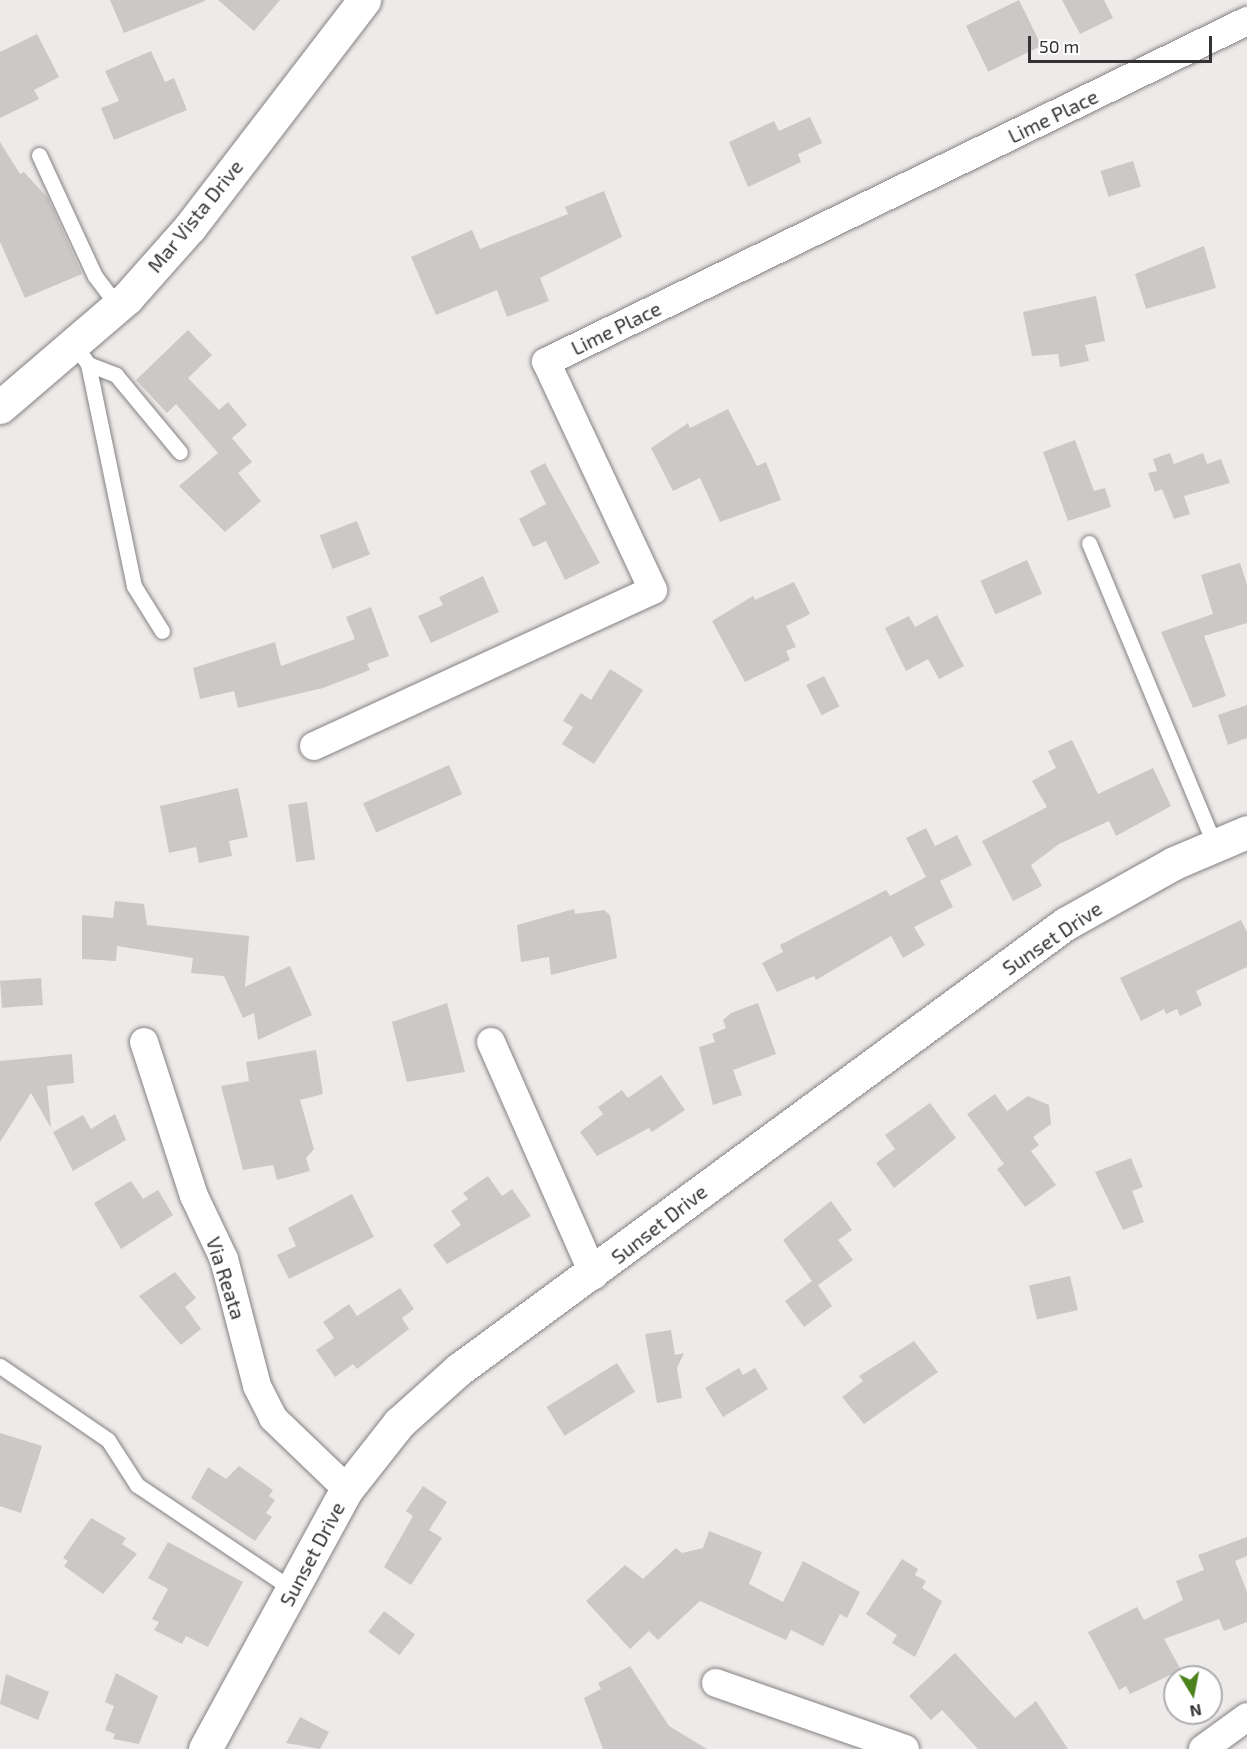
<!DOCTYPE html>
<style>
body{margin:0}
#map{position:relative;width:1247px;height:1749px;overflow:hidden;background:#eeeaea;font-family:"Exo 2",sans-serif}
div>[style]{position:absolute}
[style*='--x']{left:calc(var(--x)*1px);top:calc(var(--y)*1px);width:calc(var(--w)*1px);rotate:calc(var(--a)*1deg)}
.building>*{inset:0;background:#ccc8c7;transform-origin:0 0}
.roads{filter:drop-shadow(0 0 2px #858181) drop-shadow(0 0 2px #858181)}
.lane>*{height:15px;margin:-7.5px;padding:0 7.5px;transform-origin:7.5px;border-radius:7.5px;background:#fff}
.street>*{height:28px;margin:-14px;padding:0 14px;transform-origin:14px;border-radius:14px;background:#fff}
.secondary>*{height:33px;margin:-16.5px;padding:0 16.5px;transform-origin:16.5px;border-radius:16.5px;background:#fff}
span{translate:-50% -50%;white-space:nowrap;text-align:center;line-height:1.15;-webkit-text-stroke:6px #fff;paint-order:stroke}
.street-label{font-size:20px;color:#343232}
.north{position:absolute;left:1163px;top:1665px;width:60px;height:60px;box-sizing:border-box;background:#fff;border:2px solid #aeadad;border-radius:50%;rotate:170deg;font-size:16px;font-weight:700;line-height:24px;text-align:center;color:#343232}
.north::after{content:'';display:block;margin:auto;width:21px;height:27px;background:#4b821c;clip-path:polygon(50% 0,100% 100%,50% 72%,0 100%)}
.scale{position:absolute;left:1028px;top:36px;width:184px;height:27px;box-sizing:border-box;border:3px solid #343232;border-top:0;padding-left:8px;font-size:18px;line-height:21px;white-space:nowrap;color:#343232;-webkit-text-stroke:4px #fff;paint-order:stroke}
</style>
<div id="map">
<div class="building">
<i style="clip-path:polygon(110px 0,204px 0,205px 1px,124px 33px)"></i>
<i style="clip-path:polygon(218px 0,280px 0,254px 31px)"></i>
<i style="left:1019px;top:0;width:51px;height:59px;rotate:64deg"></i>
<i style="clip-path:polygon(1062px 0,1104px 0,1113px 18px,1080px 34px)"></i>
<i style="clip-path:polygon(37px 34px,59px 77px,34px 90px,39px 99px,0 118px,0 52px)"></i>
<i style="clip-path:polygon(151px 51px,165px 82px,174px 78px,187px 110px,114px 140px,101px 108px,119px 101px,105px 71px)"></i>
<i style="clip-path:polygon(810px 117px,822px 143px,798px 154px,801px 162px,748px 187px,729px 142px,774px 121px,779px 131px)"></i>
<i style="clip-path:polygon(0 142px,20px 174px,24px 172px,48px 198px,82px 274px,25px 298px,0 242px)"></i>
<i style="left:1133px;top:161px;width:27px;height:34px;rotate:73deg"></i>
<i style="clip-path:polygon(604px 191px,622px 237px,540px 278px,549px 301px,507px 317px,497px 290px,436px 315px,411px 257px,472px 230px,480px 249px,568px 214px,565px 207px)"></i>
<i style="clip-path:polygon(1204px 246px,1216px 288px,1146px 309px,1135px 274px)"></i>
<i style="clip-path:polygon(1096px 296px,1105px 341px,1085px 345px,1089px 361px,1060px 367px,1058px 354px,1032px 356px,1023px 312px)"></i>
<i style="clip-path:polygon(188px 330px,212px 355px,188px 378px,219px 410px,228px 402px,247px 425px,232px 438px,252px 462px,238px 473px,261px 501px,225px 532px,179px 486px,218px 453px,176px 404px,167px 413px,136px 380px)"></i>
<i style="clip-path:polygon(728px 409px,757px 466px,766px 462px,781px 500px,720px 522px,700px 478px,673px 491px,651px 448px,688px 423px,690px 428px)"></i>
<i style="clip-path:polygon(1075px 440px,1094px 491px,1105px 488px,1111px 507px,1068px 521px,1043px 452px)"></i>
<i style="clip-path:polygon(1170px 453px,1174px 464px,1203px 453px,1207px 464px,1221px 459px,1230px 483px,1184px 496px,1190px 514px,1174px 519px,1162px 489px,1155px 492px,1148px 473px,1157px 471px,1153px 459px)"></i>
<i style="clip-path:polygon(545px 463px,600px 563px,565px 580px,546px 541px,533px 547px,519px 519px,546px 504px,530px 471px)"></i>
<i style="left:357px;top:521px;width:36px;height:40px;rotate:69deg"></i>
<i style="left:1027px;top:560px;width:37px;height:51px;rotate:66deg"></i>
<i style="clip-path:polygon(1240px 563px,1247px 585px,1247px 623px,1204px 636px,1226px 696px,1193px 708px,1161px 632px,1213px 614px,1201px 575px)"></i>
<i style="clip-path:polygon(483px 576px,499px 612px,431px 643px,418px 616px,443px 605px,439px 597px)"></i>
<i style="clip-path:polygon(794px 582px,810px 614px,786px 626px,796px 647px,786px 651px,790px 660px,745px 682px,712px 621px,753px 596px,755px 600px)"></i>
<i style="clip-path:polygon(371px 607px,389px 656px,367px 664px,370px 670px,323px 688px,238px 708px,234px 691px,200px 699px,193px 668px,275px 642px,281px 666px,355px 639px,346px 617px)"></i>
<i style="clip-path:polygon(937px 615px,964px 666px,939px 679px,928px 659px,906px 671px,885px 628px,909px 616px,915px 627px)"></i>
<i style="clip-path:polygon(610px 669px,643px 690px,594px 764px,562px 744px,573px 727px,563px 721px,581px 693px,591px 700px)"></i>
<i style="left:824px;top:676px;width:34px;height:20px;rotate:63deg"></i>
<i style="clip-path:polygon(1247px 705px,1247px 738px,1228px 745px,1218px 715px)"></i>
<i style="clip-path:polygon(1072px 740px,1098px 794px,1153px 768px,1171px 806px,1116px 836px,1109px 821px,1059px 844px,1031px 865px,1042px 886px,1013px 901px,982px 841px,1047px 807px,1032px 781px,1056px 768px,1048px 751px)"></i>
<i style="left:449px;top:765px;width:32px;height:94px;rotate:66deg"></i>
<i style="clip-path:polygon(238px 788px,248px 837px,229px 841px,232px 856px,199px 863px,196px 847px,169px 853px,160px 806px)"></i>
<i style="left:307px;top:802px;width:58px;height:19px;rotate:82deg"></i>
<i style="clip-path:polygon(926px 828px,935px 846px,957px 835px,972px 865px,940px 881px,953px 907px,914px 927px,925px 945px,903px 958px,891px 936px,816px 980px,814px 976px,777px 992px,762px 963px,783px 952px,780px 945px,886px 890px,890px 896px,926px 877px,906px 838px)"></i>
<i style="clip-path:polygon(115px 901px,144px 904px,147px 925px,249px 936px,245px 987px,290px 966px,312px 1015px,258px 1040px,254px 1013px,243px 1018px,224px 976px,191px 973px,193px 958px,117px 946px,116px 961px,82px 959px,82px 915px,113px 918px)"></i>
<i style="clip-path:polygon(574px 909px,575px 914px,604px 910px,610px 915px,617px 958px,551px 975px,549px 957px,521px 962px,517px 925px)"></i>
<i style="clip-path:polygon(1241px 920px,1247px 932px,1247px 967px,1196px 991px,1202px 1005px,1180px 1016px,1177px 1009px,1166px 1014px,1164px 1009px,1141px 1021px,1120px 978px)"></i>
<i style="left:41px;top:978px;width:27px;height:41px;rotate:86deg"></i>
<i style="clip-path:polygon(447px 1003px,465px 1072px,407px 1082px,392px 1022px)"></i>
<i style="clip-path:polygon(758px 1003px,776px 1054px,733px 1070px,742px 1095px,713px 1105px,699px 1047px,715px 1042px,712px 1034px,726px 1028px,723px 1020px,731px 1013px)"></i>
<i style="clip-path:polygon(316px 1050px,323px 1094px,300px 1100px,314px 1149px,306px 1158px,310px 1171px,277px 1180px,273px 1165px,243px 1170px,221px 1086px,249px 1081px,246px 1062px)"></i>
<i style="clip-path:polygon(72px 1054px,74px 1083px,47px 1086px,51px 1128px,31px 1093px,0 1142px,0 1061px)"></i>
<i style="clip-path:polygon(661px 1075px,685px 1110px,652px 1132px,649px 1128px,597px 1156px,580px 1132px,603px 1114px,598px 1107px,622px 1090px,628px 1098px)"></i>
<i style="clip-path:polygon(995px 1094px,1007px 1111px,1028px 1096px,1049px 1105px,1051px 1124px,1033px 1137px,1039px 1145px,1031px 1151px,1056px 1185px,1025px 1207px,997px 1169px,1004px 1164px,967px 1114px)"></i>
<i style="clip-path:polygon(930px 1103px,956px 1138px,894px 1188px,876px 1163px,895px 1149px,885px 1135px)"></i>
<i style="clip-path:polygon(115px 1114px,126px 1140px,73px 1171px,53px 1132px,83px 1115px,91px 1129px)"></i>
<i style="clip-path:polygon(1131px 1158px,1143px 1187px,1132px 1191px,1144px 1222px,1123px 1230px,1095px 1172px)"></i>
<i style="clip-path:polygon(488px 1176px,502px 1196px,512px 1189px,531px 1216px,447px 1264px,433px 1245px,461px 1225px,451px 1211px,468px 1199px,463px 1193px)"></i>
<i style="clip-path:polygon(131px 1181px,143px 1199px,158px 1190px,173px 1215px,121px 1249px,94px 1203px)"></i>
<i style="clip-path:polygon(352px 1194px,374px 1237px,289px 1279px,277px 1255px,296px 1246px,288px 1228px)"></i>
<i style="clip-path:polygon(831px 1201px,852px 1230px,838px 1240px,853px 1260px,818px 1285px,832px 1306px,804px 1327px,785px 1301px,812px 1281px,783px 1240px)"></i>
<i style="clip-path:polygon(175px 1272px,196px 1298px,185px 1307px,201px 1329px,181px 1345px,139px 1296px)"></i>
<i style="left:1070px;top:1276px;width:35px;height:42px;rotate:77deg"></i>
<i style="clip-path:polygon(400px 1288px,414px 1309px,402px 1318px,409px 1329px,357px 1369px,353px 1364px,335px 1377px,316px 1350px,334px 1338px,323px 1322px,349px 1304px,357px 1316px)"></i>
<i style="clip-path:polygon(671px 1330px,675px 1355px,684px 1353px,677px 1368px,682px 1398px,657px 1403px,645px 1334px)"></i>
<i style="clip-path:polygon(914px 1341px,938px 1372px,864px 1424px,842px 1397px,863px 1381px,859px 1376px)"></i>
<i style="left:617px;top:1363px;width:34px;height:83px;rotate:58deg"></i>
<i style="clip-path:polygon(739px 1368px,743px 1375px,755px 1368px,768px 1389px,723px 1417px,705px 1388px)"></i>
<i style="clip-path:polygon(0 1433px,42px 1446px,21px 1513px,0 1506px)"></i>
<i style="clip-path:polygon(239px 1466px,273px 1490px,269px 1496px,275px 1500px,266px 1513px,272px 1517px,255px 1541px,191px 1498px,208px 1467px,226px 1479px)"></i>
<i style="clip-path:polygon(423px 1486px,447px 1502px,429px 1530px,442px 1538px,411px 1585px,384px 1567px,413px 1516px,406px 1511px)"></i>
<i style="clip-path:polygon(91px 1518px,126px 1538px,122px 1544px,137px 1554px,103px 1594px,64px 1566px,68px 1561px,63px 1558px)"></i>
<i style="clip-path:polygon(709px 1531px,762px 1552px,749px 1584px,783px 1602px,803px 1561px,860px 1592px,847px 1618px,840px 1614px,823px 1646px,791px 1630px,786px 1640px,700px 1601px,658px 1640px,649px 1631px,630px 1649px,586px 1601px,625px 1565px,643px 1579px,676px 1548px,682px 1553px,703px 1548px)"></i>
<i style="clip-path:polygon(1247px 1537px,1247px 1556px,1235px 1561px,1247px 1592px,1247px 1622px,1224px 1631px,1219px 1619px,1164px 1639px,1181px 1670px,1130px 1694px,1126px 1686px,1119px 1690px,1088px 1632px,1137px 1607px,1144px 1620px,1183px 1600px,1176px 1581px,1204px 1570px,1198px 1555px)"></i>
<i style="clip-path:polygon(168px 1542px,243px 1582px,208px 1647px,186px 1636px,182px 1644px,154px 1630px,159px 1622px,152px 1619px,168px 1589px,148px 1578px)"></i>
<i style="clip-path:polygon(902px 1559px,918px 1569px,915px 1575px,926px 1581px,922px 1588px,942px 1601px,915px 1657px,892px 1643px,897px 1635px,866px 1614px)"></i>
<i style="left:384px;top:1611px;width:39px;height:26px;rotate:37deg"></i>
<i style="clip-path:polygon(955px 1653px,1015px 1718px,1036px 1701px,1068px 1749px,978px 1749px,942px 1710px,931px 1720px,909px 1696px)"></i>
<i style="clip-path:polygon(630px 1666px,669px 1726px,707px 1749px,603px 1749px,584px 1698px,601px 1689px,598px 1683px)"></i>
<i style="clip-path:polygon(116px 1673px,158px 1696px,139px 1744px,113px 1739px,115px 1734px,105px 1730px,114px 1706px,105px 1702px)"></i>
<i style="clip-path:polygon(6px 1674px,49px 1692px,38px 1720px,0 1704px)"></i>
<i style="clip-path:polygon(300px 1717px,329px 1732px,320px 1749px,286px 1743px)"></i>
</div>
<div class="roads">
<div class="lane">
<i style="--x:39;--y:155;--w:133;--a:65.2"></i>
<i style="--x:95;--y:276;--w:38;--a:53"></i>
<i style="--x:74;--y:344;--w:24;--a:55"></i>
<i style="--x:88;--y:364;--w:227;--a:78.3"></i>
<i style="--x:134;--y:586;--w:53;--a:58.1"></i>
<i style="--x:88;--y:364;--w:30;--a:21"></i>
<i style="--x:116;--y:375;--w:100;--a:50.3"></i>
<i style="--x:1089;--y:543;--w:327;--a:67.4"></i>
<i style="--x:0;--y:1366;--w:131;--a:34.4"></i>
<i style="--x:108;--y:1440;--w:54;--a:57.2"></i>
<i style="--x:137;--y:1485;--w:188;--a:33.9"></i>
</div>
<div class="street">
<i style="--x:314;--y:746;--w:373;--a:-24.7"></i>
<i style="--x:653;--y:590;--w:252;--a:-115.1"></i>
<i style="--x:546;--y:362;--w:780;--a:-25.94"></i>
<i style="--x:144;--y:1042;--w:162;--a:72"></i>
<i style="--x:194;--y:1196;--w:70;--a:64.5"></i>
<i style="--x:224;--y:1259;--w:131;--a:75.4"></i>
<i style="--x:257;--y:1386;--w:36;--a:63"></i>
<i style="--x:273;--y:1418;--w:103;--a:43.8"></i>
<i style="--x:491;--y:1042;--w:255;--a:66.2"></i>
<i style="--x:716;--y:1683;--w:200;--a:19.2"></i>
<i style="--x:1203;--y:1749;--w:54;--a:-36"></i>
</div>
<div class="secondary">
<i style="--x:0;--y:407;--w:167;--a:-40.6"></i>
<i style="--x:127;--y:298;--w:95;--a:-48.4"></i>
<i style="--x:190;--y:227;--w:286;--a:-52.5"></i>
<i style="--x:205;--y:1749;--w:296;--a:-61.4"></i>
<i style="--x:347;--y:1489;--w:84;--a:-51.8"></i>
<i style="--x:399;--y:1423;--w:79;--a:-41.9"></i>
<i style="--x:458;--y:1370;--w:753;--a:-36.31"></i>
<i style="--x:1065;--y:924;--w:125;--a:-29.2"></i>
<i style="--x:1174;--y:863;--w:79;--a:-23"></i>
</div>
</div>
<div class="street-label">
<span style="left:1053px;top:116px;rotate:-26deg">Lime Place</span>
<span style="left:195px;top:216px;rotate:-51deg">Mar Vista Drive</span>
<span style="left:616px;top:328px;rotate:-26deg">Lime Place</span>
<span style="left:1052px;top:938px;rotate:-34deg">Sunset Drive</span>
<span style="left:659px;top:1224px;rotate:-38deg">Sunset Drive</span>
<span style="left:226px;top:1278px;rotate:72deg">Via Reata</span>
<span style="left:312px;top:1554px;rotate:-62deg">Sunset Drive</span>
</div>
<div class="north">N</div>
<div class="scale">50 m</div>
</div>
